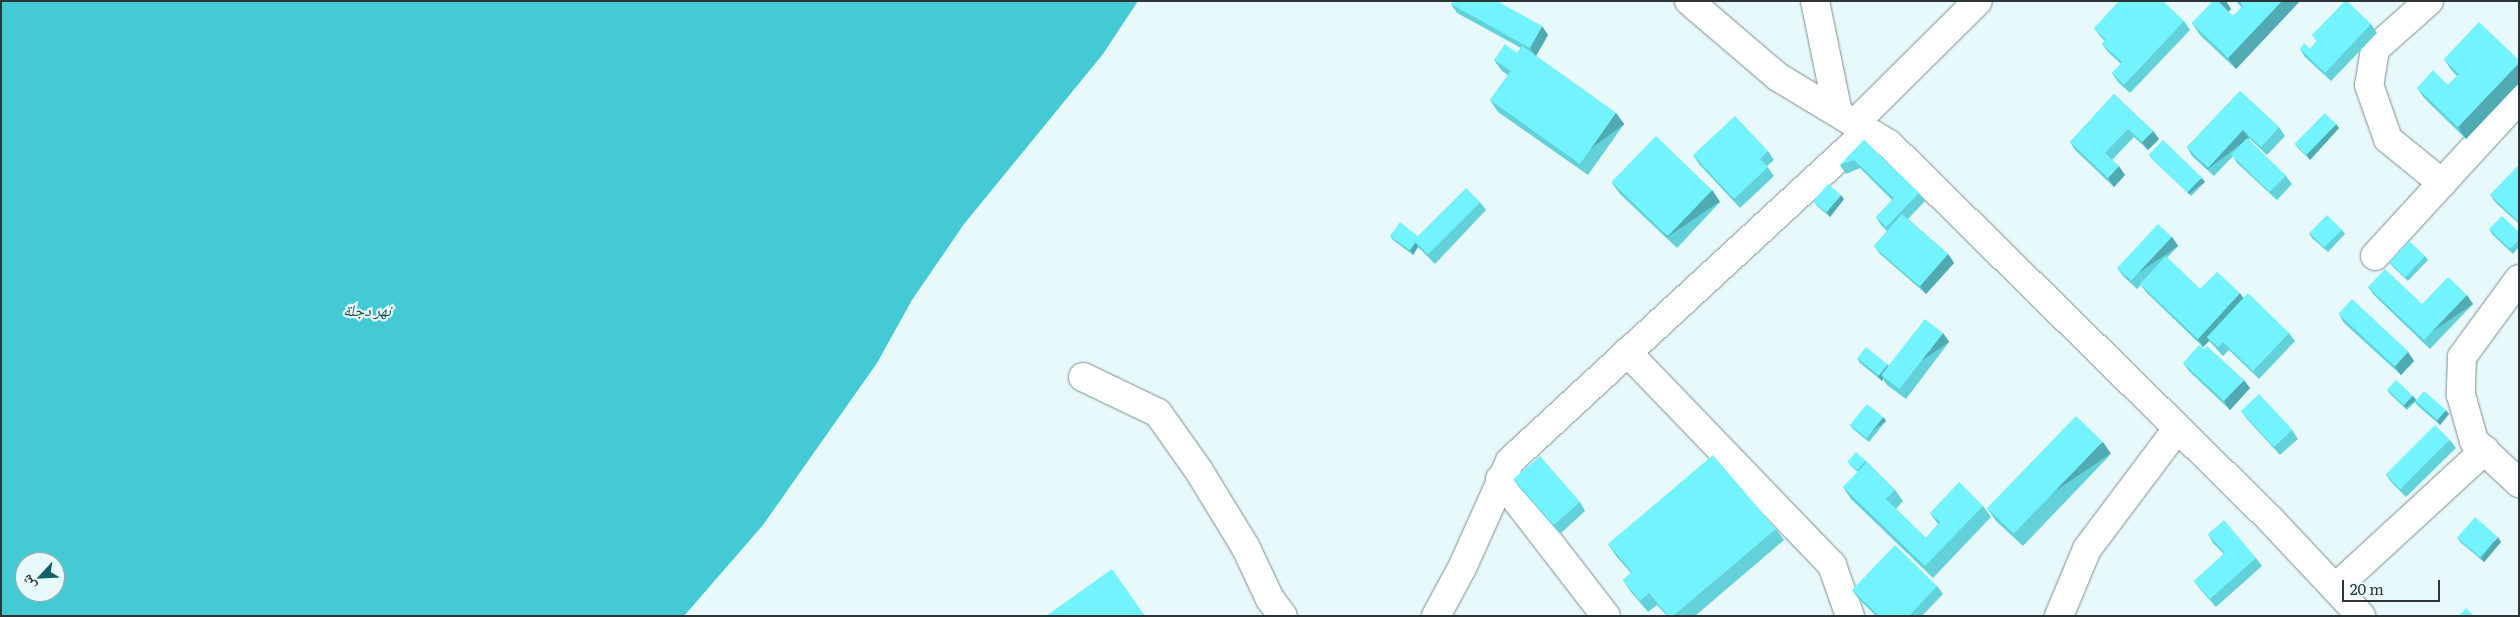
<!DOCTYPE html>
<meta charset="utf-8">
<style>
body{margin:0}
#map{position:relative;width:2520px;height:617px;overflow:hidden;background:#e8f9fb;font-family:Literata,"Noto Naskh Arabic",serif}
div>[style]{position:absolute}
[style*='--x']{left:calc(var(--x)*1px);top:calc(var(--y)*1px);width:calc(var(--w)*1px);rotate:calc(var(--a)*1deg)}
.water>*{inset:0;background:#44cad5}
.roads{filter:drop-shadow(0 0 1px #7d8d8f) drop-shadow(0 0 1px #7d8d8f)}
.street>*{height:28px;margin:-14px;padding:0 14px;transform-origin:14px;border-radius:14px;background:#fff}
.wall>*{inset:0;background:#63d1da}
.shaded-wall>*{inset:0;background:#50aab2;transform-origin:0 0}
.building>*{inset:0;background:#73f3fe;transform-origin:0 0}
span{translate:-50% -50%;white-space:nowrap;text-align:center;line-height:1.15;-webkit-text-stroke:4.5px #e8f9fb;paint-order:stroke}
.water-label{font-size:16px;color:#144e52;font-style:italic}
.frame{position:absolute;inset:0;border:2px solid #2d3435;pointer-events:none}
.north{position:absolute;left:15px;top:552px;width:50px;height:50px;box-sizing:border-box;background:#e8f9fb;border:1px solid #9daaac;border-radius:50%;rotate:245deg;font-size:14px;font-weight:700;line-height:20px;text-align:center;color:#2d3435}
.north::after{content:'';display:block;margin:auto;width:18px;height:22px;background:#116268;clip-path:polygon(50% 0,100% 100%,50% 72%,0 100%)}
.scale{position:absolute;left:2342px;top:580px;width:98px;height:22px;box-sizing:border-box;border:2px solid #2d3435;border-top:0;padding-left:6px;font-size:15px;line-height:18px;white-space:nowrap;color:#2d3435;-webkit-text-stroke:4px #e8f9fb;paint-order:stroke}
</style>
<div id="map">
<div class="water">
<i style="clip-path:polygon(evenodd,1px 1px,1138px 1px,1103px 54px,964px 224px,912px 300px,877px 363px,763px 525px,684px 616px,1px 616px,1px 1px,25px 562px,55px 562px,55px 592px,25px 592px,25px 562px)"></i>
</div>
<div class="roads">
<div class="street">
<i style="--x:1689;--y:1;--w:117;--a:40.5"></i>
<i style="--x:1778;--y:77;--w:130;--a:31.1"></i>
<i style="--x:1889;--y:144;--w:535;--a:44.55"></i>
<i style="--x:2270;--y:519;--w:133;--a:46.8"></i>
<i style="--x:1815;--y:1;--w:114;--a:78.4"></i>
<i style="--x:2429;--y:1;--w:72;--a:138.4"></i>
<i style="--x:2375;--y:49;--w:36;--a:99"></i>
<i style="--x:2369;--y:85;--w:57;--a:70.6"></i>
<i style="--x:2388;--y:139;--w:70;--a:39.2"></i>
<i style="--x:1855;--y:123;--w:173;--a:-44.8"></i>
<i style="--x:2375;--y:256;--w:213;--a:-47.5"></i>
<i style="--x:2519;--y:279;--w:97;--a:126.2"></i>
<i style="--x:2462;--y:357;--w:38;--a:92"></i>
<i style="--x:2461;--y:395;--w:48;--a:74.2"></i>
<i style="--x:2474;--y:441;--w:62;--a:43"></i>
<i style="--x:1627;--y:352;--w:296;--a:46.1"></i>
<i style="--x:1832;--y:565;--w:54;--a:70.6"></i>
<i style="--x:1083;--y:377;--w:83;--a:25.6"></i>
<i style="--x:1158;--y:413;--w:71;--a:54.7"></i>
<i style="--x:1199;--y:471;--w:90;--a:58.6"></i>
<i style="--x:1246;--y:548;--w:56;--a:64.8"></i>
<i style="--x:1270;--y:599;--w:21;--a:53"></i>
<i style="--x:1500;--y:479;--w:173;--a:52.3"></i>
<i style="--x:2335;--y:588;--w:204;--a:-42.6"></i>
<i style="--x:1436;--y:616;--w:55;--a:-61.6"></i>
<i style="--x:1462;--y:568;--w:117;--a:-65.8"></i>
<i style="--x:1510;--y:461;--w:487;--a:-42.7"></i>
<i style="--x:2059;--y:616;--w:73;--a:-67.3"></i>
<i style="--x:2087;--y:549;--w:151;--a:-53.1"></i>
</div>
</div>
<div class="wall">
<i style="clip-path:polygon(2213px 1px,2226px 1px,2231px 9px,2228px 12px,2233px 16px,2242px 8px,2236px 1px,2300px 1px,2236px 69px,2200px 35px,2192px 23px)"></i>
<i style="clip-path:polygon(1451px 4px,1548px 35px,1536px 56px,1616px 113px,1624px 124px,1588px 175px,1498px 112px,1490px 100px,1508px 75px,1502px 71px,1494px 60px,1517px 53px,1521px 48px,1457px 13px)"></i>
<i style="clip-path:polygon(2184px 21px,2190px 30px,2130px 93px,2118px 82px,2112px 73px,2121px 64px,2108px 52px,2102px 44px,2105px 41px,2100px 36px,2094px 28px)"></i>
<i style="clip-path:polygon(2371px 24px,2377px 33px,2331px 81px,2305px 57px,2300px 49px,2310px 49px,2317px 41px,2312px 35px)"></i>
<i style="clip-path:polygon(2444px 59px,2519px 60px,2519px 83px,2466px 139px,2425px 99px,2417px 88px,2448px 85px,2457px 76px,2452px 71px)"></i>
<i style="clip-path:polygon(2240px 91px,2279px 127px,2285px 136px,2267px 155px,2249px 138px,2248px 140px,2286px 176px,2292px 184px,2277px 200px,2237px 163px,2233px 156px,2214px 176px,2192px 156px,2187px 147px)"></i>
<i style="clip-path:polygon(2114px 94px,2153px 131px,2159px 139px,2148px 150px,2134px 137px,2112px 160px,2125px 175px,2114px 187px,2075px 150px,2070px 142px)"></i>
<i style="clip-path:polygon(2339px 128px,2310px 160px,2298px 148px,2295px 144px)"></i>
<i style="clip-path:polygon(1864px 140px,1919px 193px,1925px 201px,1908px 219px,1948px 254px,1954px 263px,1926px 294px,1880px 254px,1874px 246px,1887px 231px,1881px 225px,1876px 217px,1892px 200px,1860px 168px,1846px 174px,1840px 165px)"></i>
<i style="clip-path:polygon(1768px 151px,1774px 160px,1767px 166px,1774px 176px,1740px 208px,1699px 164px,1693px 155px)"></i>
<i style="clip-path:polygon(2149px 155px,2205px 182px,2191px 196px,2152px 159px)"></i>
<i style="clip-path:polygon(2519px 165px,2519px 224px,2496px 203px,2490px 195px)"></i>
<i style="clip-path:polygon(1612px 183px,1712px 190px,1720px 202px,1677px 248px,1620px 194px)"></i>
<i style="clip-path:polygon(1844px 199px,1830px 217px,1817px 206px,1814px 202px)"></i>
<i style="clip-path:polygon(1480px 202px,1486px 210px,1435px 264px,1418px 247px,1413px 255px,1393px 240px,1390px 236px,1419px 237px)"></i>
<i style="clip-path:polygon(2489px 229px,2519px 232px,2519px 247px,2513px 254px,2492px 234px)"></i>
<i style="clip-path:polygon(2342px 230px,2345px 234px,2328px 252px,2312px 238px,2309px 233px)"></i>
<i style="clip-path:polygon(2172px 237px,2178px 246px,2167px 258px,2200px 289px,2244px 298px,2289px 333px,2295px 341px,2259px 379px,2229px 350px,2223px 356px,2213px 345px,2209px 341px,2203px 347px,2146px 292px,2141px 285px,2137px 289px,2123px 276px,2117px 268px)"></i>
<i style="clip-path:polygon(2425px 256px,2428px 260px,2408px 281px,2393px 267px,2390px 263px)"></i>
<i style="clip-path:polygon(2368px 287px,2422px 304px,2473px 304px,2430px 349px,2374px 295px)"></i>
<i style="clip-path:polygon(2339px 314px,2408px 352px,2414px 361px,2401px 375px,2344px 323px)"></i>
<i style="clip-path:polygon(1943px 333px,1949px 342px,1906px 399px,1887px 385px,1883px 379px,1882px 381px,1860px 363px,1857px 358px,1888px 365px,1889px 366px)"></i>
<i style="clip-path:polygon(2183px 363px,2250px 388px,2230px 410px,2189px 371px)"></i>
<i style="clip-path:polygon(2387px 390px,2413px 396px,2416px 400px,2449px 414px,2440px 425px,2418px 406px,2415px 402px,2407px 410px,2390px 394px)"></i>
<i style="clip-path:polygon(2241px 411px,2292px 430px,2298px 439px,2280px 455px,2247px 419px)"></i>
<i style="clip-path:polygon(1883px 417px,1886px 421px,1869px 442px,1853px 429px,1850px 425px)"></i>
<i style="clip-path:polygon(2450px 440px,2456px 448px,2406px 497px,2392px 483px,2386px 475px)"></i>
<i style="clip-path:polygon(2111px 454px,2023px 546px,1996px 521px,1988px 509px)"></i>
<i style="clip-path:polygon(1866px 461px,1895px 490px,1903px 501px,1896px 509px,1926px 538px,1938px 524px,1930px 513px,1983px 506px,1991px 517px,1933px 578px,1851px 499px,1843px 487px,1858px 472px,1851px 466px,1848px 462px)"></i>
<i style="clip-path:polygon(1513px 479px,1580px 502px,1585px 511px,1560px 534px,1519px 487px)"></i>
<i style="clip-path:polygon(1776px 529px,1784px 540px,1695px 616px,1667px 616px,1657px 605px,1648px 612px,1631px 592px,1623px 580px,1631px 573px,1616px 556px,1608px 544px)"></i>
<i style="clip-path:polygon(2208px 534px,2256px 558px,2262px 566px,2216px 607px,2200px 589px,2194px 581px,2224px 554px,2213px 543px)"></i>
<i style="clip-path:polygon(2457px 537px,2501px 542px,2484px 562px,2460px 542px)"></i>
<i style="clip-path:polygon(1937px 586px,1943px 594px,1922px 616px,1876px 616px,1858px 598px,1852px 590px)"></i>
</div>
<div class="shaded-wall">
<i style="clip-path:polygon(2219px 1px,2226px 1px,2231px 9px,2227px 14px,2219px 2px)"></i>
<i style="clip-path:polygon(2282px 1px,2300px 1px,2236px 69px,2228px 58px)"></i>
<i style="clip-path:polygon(1542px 26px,1548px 35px,1536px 56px,1530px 48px)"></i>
<i style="clip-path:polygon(2519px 63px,2519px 83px,2466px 139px,2458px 127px)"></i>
<i style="left:1616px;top:113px;width:14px;height:62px;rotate:54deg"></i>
<i style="clip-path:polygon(2336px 124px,2339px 128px,2310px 160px,2307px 155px)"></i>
<i style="left:2243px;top:130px;width:10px;height:52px;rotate:53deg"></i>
<i style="clip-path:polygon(2153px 131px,2159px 139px,2148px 150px,2142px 142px)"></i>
<i style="clip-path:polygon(2119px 166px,2125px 175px,2114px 187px,2108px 178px)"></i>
<i style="left:2202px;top:178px;width:5px;height:20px;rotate:53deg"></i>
<i style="left:1712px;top:190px;width:14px;height:64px;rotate:56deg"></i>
<i style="clip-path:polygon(1841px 195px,1844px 199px,1830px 217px,1827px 212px)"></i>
<i style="left:2172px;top:237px;width:11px;height:60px;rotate:56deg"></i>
<i style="clip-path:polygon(1415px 242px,1418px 247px,1413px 255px,1410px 250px)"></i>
<i style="clip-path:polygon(1948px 254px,1954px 263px,1926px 294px,1920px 286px)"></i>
<i style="clip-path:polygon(2240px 293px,2246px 302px,2207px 337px,2209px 341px,2203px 347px,2198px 339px)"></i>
<i style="left:2467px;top:295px;width:11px;height:62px;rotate:56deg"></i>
<i style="left:1943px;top:333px;width:11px;height:71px;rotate:56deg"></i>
<i style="clip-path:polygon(2408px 352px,2414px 361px,2401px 375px,2395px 367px)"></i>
<i style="clip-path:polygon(1888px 365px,1891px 369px,1882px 376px,1883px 379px,1882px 381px,1878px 376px)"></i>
<i style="clip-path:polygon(2244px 380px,2250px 388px,2230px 410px,2224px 401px)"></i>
<i style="left:2413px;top:396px;width:5px;height:13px;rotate:53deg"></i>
<i style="clip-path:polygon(2446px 410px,2449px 414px,2440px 425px,2437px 421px)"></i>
<i style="left:1883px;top:417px;width:5px;height:27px;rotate:53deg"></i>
<i style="left:2103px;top:442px;width:14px;height:128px;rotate:56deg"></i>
<i style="clip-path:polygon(2498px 537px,2501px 542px,2484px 562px,2481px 558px)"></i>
</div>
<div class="building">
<i style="clip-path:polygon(1453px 1px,1497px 1px,1542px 26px,1530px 48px,1451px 4px)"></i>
<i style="clip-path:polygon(2119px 1px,2163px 1px,2184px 21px,2124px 85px,2112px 73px,2122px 62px,2102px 44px,2106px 40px,2094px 28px)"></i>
<i style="clip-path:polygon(2213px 1px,2219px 1px,2219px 2px,2233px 16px,2243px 6px,2239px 1px,2282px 1px,2228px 58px,2192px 23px)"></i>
<i style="clip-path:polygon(2345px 1px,2347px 1px,2371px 24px,2325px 73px,2300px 49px,2304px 43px,2310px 49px,2317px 41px,2312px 35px)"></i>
<i style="clip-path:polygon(2479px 22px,2519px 60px,2519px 63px,2458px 127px,2417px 88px,2433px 70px,2448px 85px,2459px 74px,2444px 59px)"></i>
<i style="clip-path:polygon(1505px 44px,1517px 53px,1522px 46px,1616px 113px,1580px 164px,1490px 100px,1511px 71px,1494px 60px)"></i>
<i style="clip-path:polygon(2240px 91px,2279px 127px,2261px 147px,2243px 130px,2208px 168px,2187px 147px)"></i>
<i style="clip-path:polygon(2114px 94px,2153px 131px,2142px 142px,2128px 129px,2105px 153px,2119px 166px,2108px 178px,2070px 142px)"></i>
<i style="left:2325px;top:113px;width:16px;height:43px;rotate:45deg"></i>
<i style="clip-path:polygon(1735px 116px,1768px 151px,1760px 159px,1768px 167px,1734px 199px,1693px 155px)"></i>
<i style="left:1656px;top:136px;width:78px;height:64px;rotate:44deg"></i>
<i style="left:2247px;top:138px;width:54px;height:23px;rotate:44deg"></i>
<i style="clip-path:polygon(1864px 140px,1919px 193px,1886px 227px,1876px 217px,1894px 198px,1854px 160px,1840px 165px)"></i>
<i style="left:2163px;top:140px;width:54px;height:21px;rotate:44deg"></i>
<i style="clip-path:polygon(2519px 165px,2519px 222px,2490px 195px)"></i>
<i style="left:1828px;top:184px;width:17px;height:23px;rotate:40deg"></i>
<i style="left:1466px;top:188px;width:20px;height:74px;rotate:45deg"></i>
<i style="left:1902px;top:214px;width:61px;height:43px;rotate:41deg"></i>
<i style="left:2327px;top:215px;width:21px;height:25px;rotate:45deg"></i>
<i style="clip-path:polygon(2502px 216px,2519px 232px,2519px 240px,2510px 249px,2489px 229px)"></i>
<i style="clip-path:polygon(1400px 222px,1419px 237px,1415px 242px,1416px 242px,1410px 250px,1390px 236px)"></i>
<i style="left:2158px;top:224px;width:19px;height:60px;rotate:43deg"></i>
<i style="left:2409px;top:241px;width:22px;height:29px;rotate:43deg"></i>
<i style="clip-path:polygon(2166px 256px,2200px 289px,2217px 272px,2240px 293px,2198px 339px,2140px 284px)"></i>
<i style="clip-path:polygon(2385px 269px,2422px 304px,2448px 277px,2467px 295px,2424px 340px,2368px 287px)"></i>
<i style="clip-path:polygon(2248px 293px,2289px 333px,2253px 371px,2223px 342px,2218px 347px,2207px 337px)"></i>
<i style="left:2352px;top:299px;width:77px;height:20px;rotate:43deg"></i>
<i style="left:1925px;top:319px;width:23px;height:71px;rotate:38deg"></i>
<i style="clip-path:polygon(2199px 345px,2204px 349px,2207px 346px,2244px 380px,2224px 401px,2183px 363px)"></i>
<i style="left:1866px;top:347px;width:28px;height:14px;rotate:39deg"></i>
<i style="left:2396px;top:380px;width:23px;height:13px;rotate:43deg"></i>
<i style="left:2424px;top:391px;width:29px;height:13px;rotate:41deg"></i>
<i style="left:2259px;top:394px;width:49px;height:25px;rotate:47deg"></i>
<i style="left:1867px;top:404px;width:21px;height:27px;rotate:39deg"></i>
<i style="left:2076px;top:416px;width:37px;height:128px;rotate:44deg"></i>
<i style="left:2435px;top:425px;width:21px;height:70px;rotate:45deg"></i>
<i style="left:1856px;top:452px;width:13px;height:13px;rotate:42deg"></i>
<i style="clip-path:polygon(1713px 455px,1776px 529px,1673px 616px,1668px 616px,1649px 593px,1640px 601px,1623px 580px,1632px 572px,1608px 544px)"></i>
<i style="left:1540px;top:456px;width:61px;height:35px;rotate:49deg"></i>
<i style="clip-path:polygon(1867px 462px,1895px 490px,1886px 499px,1926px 538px,1940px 522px,1930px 513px,1959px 482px,1983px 506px,1925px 566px,1843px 487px)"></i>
<i style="left:2475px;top:517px;width:30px;height:27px;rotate:41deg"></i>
<i style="clip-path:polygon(2224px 520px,2256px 558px,2210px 599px,2194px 581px,2225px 553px,2208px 534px)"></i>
<i style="clip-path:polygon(1895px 545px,1937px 586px,1909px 616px,1879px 616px,1852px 590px)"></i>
<i style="clip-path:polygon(1112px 569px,1145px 616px,1046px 616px)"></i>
<i style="clip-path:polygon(2466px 608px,2474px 616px,2459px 616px)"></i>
</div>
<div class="water-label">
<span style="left:367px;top:309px">نهر دجلة</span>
</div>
<div class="frame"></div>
<div class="north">ش</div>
<div class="scale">20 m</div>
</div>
